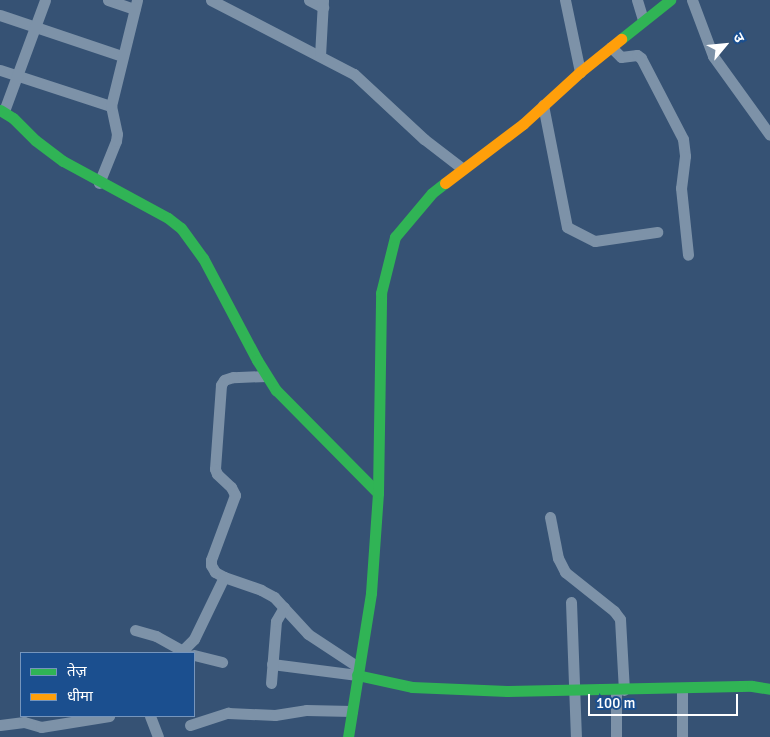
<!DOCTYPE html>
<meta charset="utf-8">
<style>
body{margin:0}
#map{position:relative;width:770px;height:737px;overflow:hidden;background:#365274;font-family:Signika,"Noto Sans Devanagari",sans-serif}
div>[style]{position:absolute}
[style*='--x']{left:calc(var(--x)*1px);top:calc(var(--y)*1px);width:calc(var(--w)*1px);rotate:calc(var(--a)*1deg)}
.street>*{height:11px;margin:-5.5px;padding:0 5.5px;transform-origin:5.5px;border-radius:5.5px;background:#7d92a8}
.fast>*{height:11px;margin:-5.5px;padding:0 5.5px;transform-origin:5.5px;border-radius:5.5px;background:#30b455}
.slow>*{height:11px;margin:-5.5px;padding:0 5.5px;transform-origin:5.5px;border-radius:5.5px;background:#ff9f0a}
span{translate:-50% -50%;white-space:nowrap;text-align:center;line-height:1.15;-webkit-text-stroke:4.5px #1b4f8f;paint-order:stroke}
.legend{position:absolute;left:20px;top:652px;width:175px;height:65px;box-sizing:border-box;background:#1b4f8f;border:1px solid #7695bc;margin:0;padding:6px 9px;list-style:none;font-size:15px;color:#fff}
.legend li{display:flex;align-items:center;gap:10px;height:25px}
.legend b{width:25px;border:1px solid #7695bc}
.north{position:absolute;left:700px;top:20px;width:50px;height:50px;-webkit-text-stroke:4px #1b4f8f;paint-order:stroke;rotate:62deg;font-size:14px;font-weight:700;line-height:20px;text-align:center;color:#fff}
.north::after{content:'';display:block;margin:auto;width:18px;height:22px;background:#fff;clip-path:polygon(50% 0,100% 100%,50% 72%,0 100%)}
.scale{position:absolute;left:588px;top:694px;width:150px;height:22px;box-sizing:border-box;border:2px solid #fff;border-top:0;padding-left:6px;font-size:15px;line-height:18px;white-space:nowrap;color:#fff;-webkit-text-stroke:4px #1b4f8f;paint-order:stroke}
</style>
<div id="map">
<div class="street">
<i style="--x:108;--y:0;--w:28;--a:19"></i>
<i style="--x:211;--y:0;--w:161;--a:27.4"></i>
<i style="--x:354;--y:74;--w:96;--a:42.9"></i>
<i style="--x:424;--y:139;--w:49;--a:37.6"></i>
<i style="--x:309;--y:0;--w:16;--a:27"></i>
<i style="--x:565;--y:0;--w:74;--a:78.2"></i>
<i style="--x:637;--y:0;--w:21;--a:73"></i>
<i style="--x:692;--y:0;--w:60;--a:69.4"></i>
<i style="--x:713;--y:56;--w:97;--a:54.2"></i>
<i style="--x:0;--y:15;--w:129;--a:18.6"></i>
<i style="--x:611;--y:47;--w:14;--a:45"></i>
<i style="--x:621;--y:57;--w:16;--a:-7"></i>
<i style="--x:637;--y:55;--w:5;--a:37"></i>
<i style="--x:641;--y:58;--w:91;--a:62.6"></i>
<i style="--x:683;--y:139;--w:17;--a:83"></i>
<i style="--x:685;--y:156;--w:32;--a:97"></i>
<i style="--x:681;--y:188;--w:67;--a:84"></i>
<i style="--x:320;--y:56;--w:56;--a:-86.9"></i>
<i style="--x:0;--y:70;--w:117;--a:18"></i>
<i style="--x:543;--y:105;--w:124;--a:78.9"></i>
<i style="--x:567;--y:227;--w:31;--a:27"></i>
<i style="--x:595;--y:241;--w:63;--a:-8.3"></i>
<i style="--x:4;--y:111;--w:118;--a:-69.7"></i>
<i style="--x:99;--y:183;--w:45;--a:-68"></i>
<i style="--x:116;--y:141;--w:7;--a:-82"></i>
<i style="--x:117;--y:134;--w:29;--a:-102"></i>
<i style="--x:111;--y:106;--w:109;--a:-76.2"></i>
<i style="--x:266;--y:376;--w:33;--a:178"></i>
<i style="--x:233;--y:377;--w:9;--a:162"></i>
<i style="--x:224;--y:380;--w:6;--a:121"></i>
<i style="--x:221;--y:385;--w:84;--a:94.1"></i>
<i style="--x:215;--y:469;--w:5;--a:68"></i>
<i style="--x:217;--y:474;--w:19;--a:43"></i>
<i style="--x:231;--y:487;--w:9;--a:63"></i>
<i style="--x:235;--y:495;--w:69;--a:110.3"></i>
<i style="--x:211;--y:560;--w:5;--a:90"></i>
<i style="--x:211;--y:565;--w:8;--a:60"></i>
<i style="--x:215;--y:572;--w:10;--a:29"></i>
<i style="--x:224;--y:577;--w:39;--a:19"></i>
<i style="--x:261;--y:590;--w:15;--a:28"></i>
<i style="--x:274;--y:597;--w:50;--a:47.4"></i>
<i style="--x:308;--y:634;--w:60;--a:33.4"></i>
<i style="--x:550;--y:517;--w:42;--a:79"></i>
<i style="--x:558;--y:558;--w:16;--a:63"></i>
<i style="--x:565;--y:572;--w:63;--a:38.5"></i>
<i style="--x:614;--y:611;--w:10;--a:53"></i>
<i style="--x:620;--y:619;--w:71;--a:86.8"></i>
<i style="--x:571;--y:602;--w:135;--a:87.9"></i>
<i style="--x:135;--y:630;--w:22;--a:16"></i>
<i style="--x:156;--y:636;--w:35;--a:29"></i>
<i style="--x:180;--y:653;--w:20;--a:-45"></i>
<i style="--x:194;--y:639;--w:69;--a:-64.2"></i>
<i style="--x:194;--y:655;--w:29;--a:14"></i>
<i style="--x:272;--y:664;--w:86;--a:7.4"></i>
<i style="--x:271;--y:683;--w:62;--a:-85.4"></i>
<i style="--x:276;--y:621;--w:16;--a:-60"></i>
<i style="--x:682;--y:688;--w:49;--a:90"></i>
<i style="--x:616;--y:690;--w:47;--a:90"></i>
<i style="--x:150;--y:716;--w:22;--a:69"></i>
<i style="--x:0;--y:725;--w:24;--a:-7"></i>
<i style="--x:24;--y:722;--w:18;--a:16"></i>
<i style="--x:41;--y:727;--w:69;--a:-9.2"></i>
<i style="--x:190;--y:725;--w:40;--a:-18"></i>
<i style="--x:228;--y:713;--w:47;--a:2.4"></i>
<i style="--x:275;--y:715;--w:31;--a:-9"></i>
<i style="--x:306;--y:710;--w:46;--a:1.2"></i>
</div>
<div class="fast">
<i style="--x:621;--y:39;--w:63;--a:-38.5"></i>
<i style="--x:0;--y:110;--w:15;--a:32"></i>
<i style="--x:13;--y:118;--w:31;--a:45"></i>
<i style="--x:35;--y:140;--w:35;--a:37"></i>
<i style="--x:63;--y:161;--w:119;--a:28.5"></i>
<i style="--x:168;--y:218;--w:16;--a:38"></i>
<i style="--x:181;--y:228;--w:37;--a:54"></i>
<i style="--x:203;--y:258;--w:115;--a:62.1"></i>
<i style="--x:257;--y:360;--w:36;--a:58"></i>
<i style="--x:276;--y:390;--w:145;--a:45.3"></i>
<i style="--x:357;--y:675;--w:56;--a:12.3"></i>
<i style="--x:412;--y:687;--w:95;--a:2.4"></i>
<i style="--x:507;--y:691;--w:245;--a:-1.2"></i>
<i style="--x:752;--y:686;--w:18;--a:9"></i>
<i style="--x:348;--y:737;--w:146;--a:-80.9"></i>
<i style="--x:371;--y:593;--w:100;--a:-86"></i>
<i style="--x:378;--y:493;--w:200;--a:-89.1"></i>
<i style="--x:381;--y:293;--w:58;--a:-76"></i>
<i style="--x:395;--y:237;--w:57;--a:-49.9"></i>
<i style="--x:432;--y:193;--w:16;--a:-38"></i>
</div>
<div class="slow">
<i style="--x:445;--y:183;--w:98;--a:-37.1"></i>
<i style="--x:523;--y:124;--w:77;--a:-42.4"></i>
<i style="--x:580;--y:72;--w:53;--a:-38.8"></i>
</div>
<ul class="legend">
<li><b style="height:6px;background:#30b455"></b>तेज़</li>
<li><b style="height:6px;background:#ff9f0a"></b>धीमा</li>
</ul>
<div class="north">उ</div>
<div class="scale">100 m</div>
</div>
